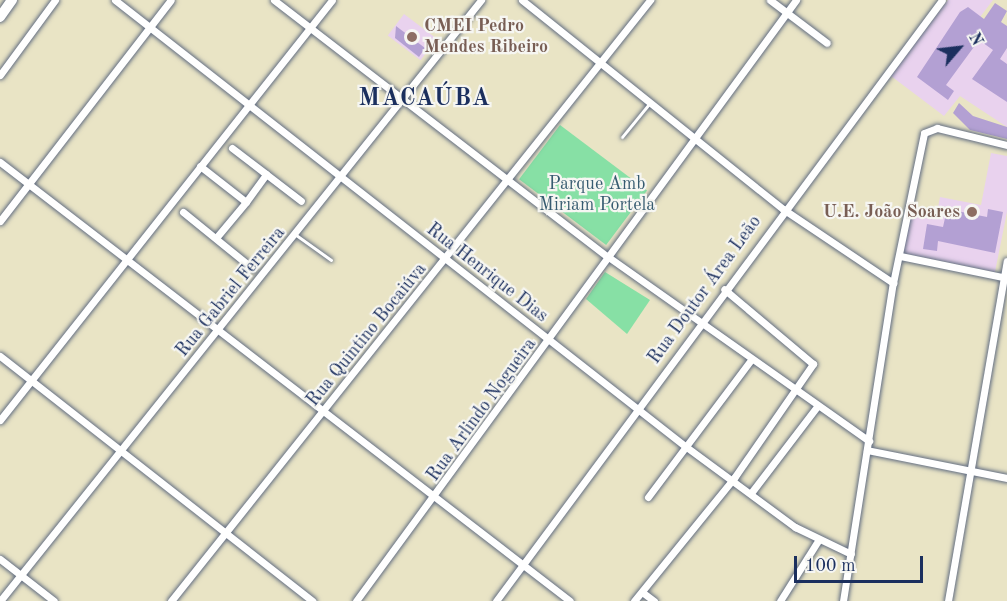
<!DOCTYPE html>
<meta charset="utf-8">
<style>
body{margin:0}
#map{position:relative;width:1007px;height:601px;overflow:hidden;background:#e9e4c5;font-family:"Old Standard TT",serif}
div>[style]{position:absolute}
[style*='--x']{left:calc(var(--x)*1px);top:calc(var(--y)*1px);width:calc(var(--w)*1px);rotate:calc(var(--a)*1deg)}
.built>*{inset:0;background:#e9d2ee;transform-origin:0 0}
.green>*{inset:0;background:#87e0a5;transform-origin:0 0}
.building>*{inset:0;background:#b3a0d3}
.roads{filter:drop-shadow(0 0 2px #636e82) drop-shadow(0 0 2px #636e82)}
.service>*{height:3px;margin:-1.5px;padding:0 1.5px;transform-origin:1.5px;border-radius:1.5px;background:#fff}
.minor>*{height:7px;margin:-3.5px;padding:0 3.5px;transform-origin:3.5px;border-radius:3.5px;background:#fff}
.primary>*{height:10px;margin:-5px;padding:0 5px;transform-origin:5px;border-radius:5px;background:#fff}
.dots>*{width:16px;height:16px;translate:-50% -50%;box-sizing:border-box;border:3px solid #f6f6f2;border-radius:50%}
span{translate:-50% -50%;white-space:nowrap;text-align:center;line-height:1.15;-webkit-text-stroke:4.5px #f6f6f2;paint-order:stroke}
.education-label{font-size:18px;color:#785e54;font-weight:700}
.left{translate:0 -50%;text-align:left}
.right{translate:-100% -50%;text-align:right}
.park-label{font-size:18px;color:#365b70}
.street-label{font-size:18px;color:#1b2f5e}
.district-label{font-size:24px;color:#1b2f5e;font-weight:700;letter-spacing:1.5px}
.north{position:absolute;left:929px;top:18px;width:60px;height:60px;-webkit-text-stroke:4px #f6f6f2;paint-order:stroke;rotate:62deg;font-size:16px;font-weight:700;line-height:24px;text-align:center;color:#1b2f5e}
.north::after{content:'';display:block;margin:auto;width:21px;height:27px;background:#1b2f5e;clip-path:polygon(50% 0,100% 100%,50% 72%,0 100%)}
.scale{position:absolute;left:794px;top:556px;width:129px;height:27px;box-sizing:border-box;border:3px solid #1b2f5e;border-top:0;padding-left:8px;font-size:18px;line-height:21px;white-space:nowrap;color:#1b2f5e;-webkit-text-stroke:4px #f6f6f2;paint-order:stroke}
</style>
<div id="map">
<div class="built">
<i style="clip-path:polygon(948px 0,993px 0,974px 25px,1007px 49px,1007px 127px,960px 96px,944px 116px,891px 76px)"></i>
<i style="left:404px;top:14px;width:41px;height:27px;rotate:37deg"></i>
<i style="clip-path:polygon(991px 153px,1007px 156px,1007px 212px,995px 272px,903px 253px,911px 213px,936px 218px,940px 197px,981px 205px)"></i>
</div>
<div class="green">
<i style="left:560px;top:125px;width:109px;height:68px;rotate:37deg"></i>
<i style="clip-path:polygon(605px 272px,650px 300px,627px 334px,586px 299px)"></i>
</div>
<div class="building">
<i style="clip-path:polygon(995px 3px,1007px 11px,1001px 22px,1007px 26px,1007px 48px,1000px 59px,1007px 64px,1007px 102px,972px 79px,993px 50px,979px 40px,946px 85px,954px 91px,948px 100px,917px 77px,960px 12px,968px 7px,984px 19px)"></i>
<i style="clip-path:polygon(396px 26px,425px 48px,419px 57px,395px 38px)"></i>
<i style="clip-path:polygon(959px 103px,973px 116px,1007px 127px,1007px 139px,970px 130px,953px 113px)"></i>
<i style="clip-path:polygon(947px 209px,987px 217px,988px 209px,1003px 212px,995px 253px,938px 241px,937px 251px,923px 249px,927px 224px,943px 227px)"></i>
</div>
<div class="roads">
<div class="service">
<i style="--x:622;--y:137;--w:43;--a:-50.7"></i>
<i style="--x:296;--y:235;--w:43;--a:35.5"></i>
</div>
<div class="minor">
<i style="--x:115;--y:0;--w:724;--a:38.04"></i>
<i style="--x:685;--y:446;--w:137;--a:36.4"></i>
<i style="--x:795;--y:527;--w:62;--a:25.7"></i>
<i style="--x:274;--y:0;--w:420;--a:37.6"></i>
<i style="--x:607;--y:256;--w:321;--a:35.2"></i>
<i style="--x:522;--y:0;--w:334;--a:38.7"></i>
<i style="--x:783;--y:209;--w:133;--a:33.9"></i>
<i style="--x:770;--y:0;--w:71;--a:37"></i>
<i style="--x:0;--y:75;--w:93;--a:-53.7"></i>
<i style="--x:232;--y:148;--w:43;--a:37.4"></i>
<i style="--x:0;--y:162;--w:719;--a:37.6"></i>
<i style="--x:200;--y:166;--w:58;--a:38"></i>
<i style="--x:246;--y:202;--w:47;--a:129.8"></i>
<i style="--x:246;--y:202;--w:34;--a:-54"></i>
<i style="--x:266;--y:174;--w:44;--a:37.6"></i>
<i style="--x:183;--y:212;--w:89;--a:39.1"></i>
<i style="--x:0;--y:221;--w:279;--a:-52.3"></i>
<i style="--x:900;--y:256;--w:109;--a:11.6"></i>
<i style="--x:0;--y:356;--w:397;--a:38.1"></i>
<i style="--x:0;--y:420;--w:535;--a:-51.67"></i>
<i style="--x:867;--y:450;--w:143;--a:11.3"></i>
<i style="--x:751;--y:493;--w:107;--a:-52.6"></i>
<i style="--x:648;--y:497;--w:171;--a:-53.1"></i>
<i style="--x:0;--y:559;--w:68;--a:37.9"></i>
<i style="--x:642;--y:592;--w:15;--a:37"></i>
<i style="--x:0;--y:601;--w:770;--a:-51.33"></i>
<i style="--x:171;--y:601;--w:769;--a:-51.44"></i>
<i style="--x:356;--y:601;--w:745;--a:-53.79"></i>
<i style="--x:496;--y:601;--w:748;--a:-53.42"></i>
<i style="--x:634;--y:601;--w:159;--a:-50.9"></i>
<i style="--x:734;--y:478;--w:139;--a:-55.3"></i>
<i style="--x:813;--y:364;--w:116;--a:-139.9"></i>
<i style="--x:780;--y:601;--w:71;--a:-57.7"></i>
<i style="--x:843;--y:601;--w:322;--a:-81.1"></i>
<i style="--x:893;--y:283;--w:153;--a:-78.3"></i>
<i style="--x:924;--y:133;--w:14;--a:-21"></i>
<i style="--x:937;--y:128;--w:72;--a:13.7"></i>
<i style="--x:948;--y:601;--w:345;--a:-80.2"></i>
</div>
<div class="primary">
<i style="--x:0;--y:17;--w:21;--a:-55"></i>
</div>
</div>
<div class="dots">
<i style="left:412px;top:37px;background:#8d6e63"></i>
<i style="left:972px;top:212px;background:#8d6e63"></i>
</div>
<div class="education-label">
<span class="left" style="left:424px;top:37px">CMEI Pedro<br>Mendes Ribeiro</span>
<span class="right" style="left:960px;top:212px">U.E. João Soares</span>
</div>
<div class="park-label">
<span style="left:597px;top:195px">Parque Amb<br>Miriam Portela</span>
</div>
<div class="street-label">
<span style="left:487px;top:273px;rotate:38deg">Rua Henrique Dias</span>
<span style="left:705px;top:290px;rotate:-54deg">Rua Doutor Área Leão</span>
<span style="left:231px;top:292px;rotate:-51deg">Rua Gabriel Ferreira</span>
<span style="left:367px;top:335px;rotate:-51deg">Rua Quintino Bocaiúva</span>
<span style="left:482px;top:410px;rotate:-54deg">Rua Arlindo Nogueira</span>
</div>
<div class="district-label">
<span style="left:425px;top:100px">MACAÚBA</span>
</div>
<div class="north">N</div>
<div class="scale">100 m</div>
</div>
